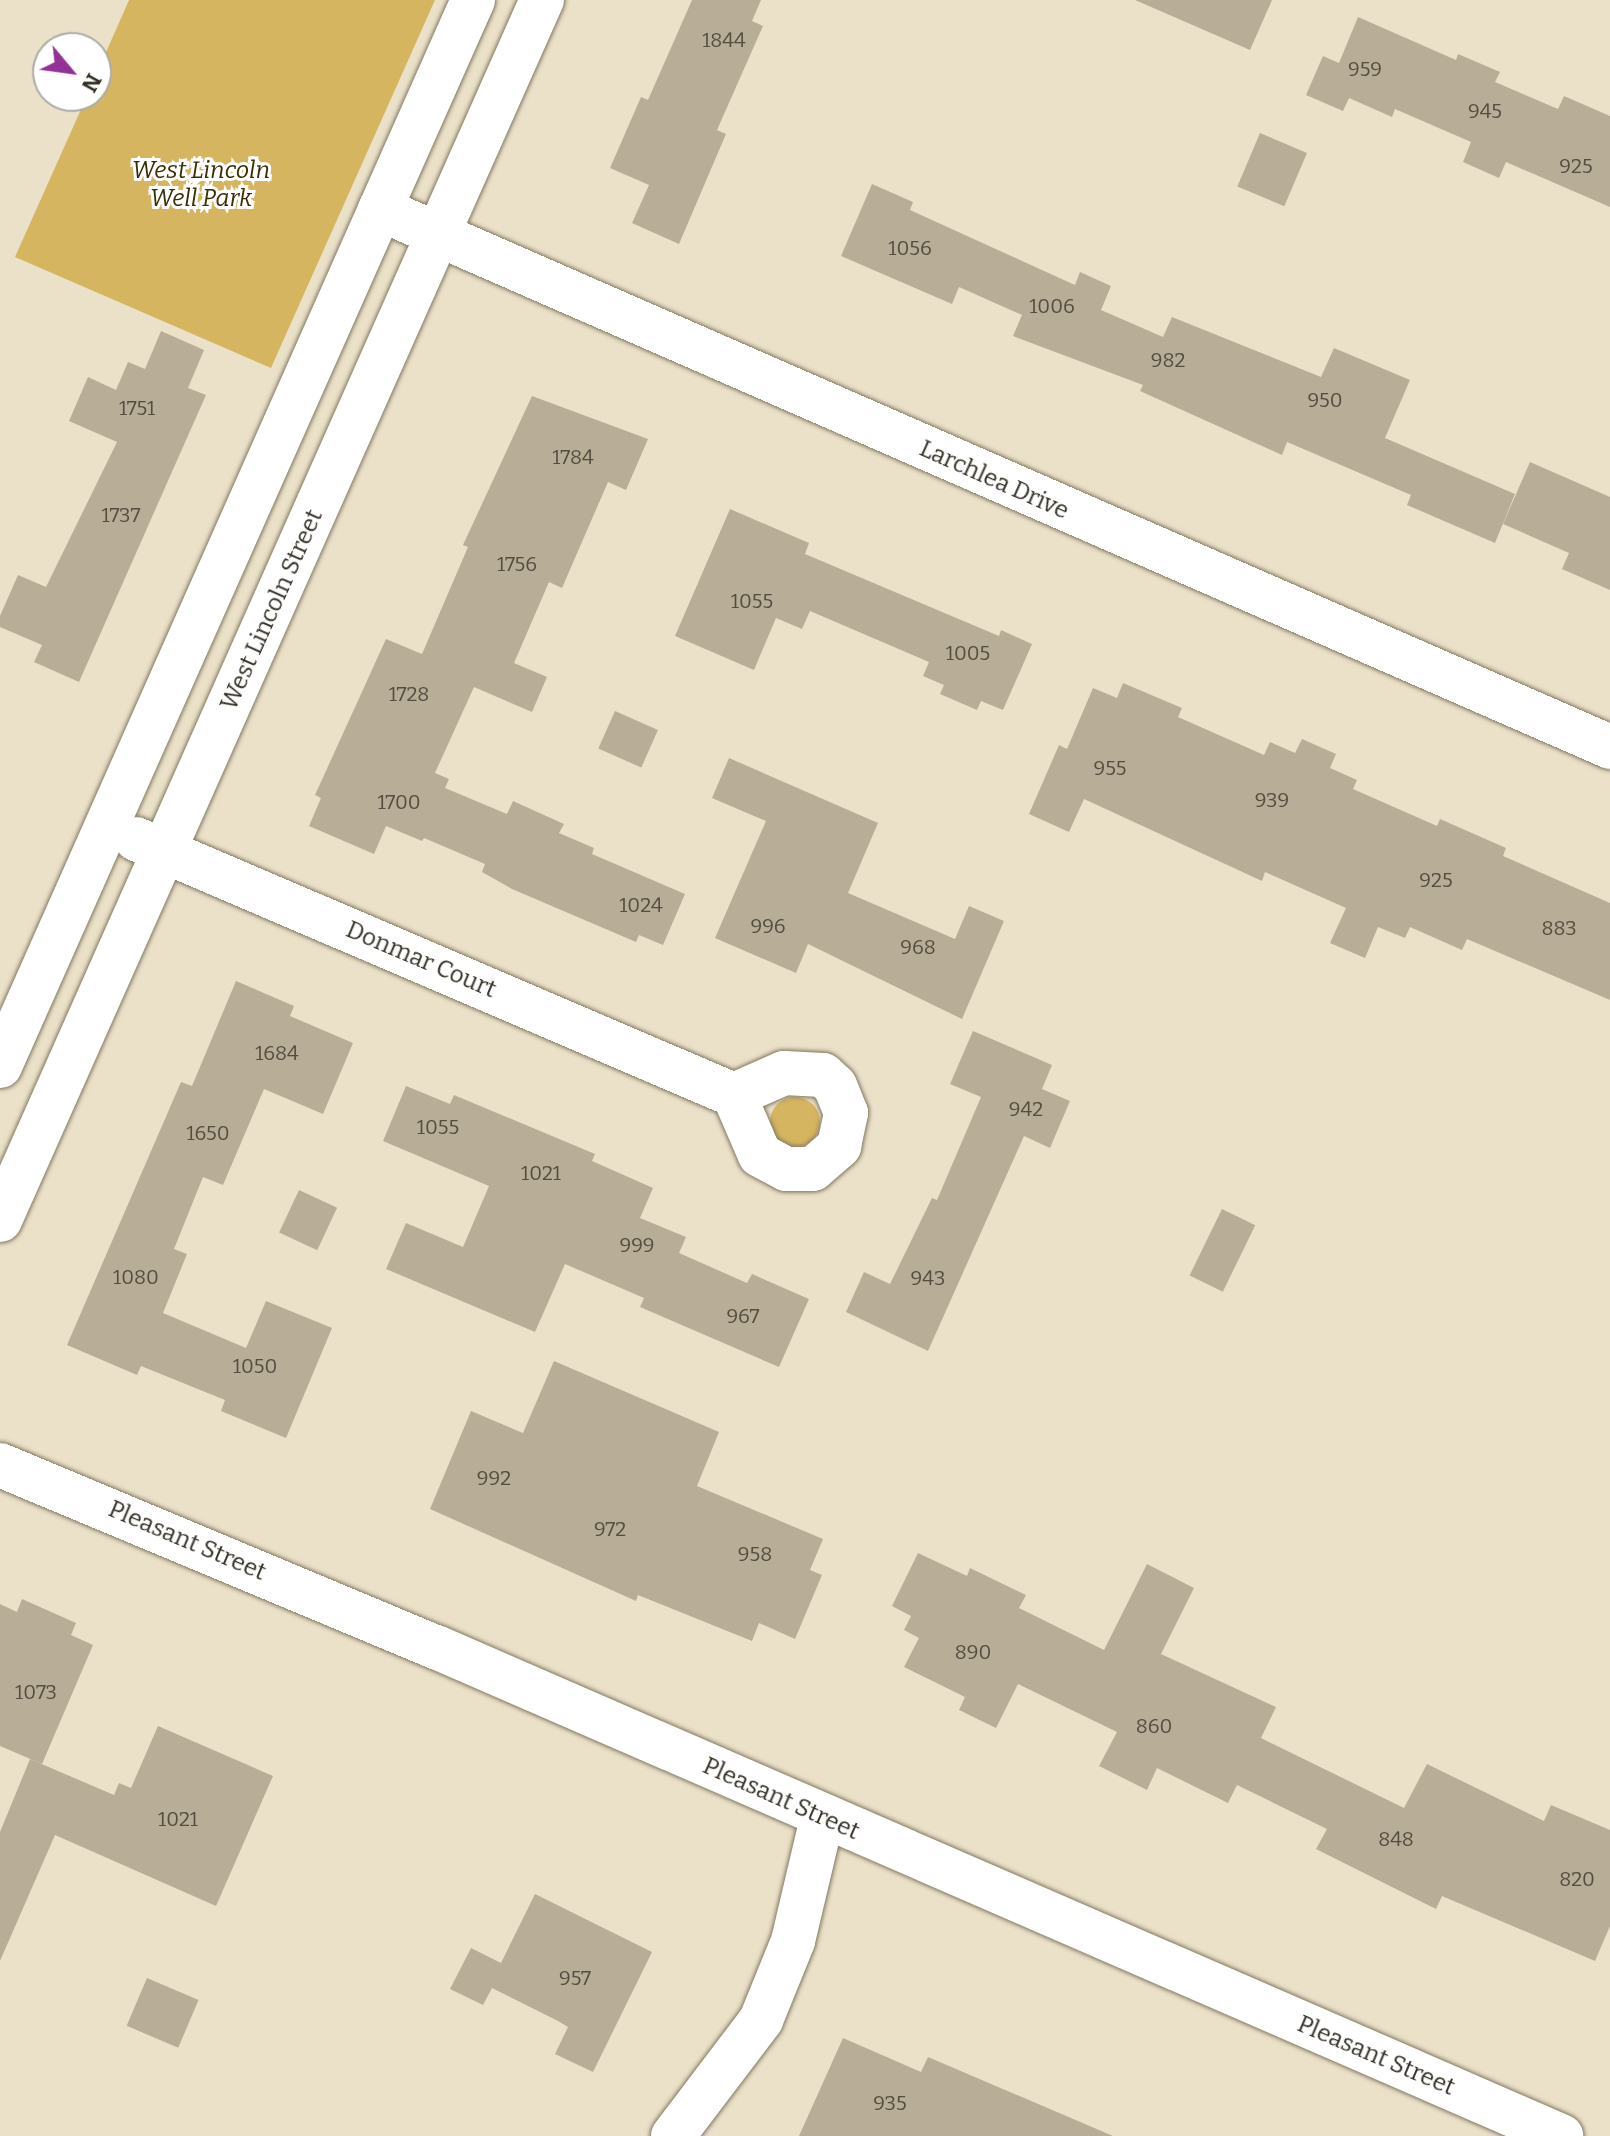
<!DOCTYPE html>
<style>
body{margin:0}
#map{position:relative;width:1610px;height:2136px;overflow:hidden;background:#ebe1c9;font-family:Bitter,serif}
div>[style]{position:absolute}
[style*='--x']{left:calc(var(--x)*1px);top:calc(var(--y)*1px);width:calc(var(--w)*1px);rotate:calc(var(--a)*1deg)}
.green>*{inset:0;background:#d6b560}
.round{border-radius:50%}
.building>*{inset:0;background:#b8ae97;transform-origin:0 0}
.roads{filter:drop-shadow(0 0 2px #827962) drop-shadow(0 0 2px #827962)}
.minor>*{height:44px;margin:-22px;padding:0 22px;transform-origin:22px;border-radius:22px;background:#fff}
span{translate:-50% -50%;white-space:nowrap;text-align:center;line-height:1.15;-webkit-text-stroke:6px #fff;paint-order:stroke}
.number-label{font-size:20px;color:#544e41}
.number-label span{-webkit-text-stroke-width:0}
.park-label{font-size:24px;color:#3c2e04;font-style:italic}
.street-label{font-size:24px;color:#322e24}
.north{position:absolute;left:32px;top:32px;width:80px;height:80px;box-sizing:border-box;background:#fff;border:2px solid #adaba7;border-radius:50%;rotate:119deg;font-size:22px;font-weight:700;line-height:32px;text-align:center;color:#322e24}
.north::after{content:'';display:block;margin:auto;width:28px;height:36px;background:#943197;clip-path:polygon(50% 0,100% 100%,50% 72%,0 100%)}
</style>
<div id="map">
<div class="green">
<i style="clip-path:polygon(129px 0,435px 0,271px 368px,15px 257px,87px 96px,96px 96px,96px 75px)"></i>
<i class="round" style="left:770px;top:1097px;width:50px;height:50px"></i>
</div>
<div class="building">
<i style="clip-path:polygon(692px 0,761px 0,752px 21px,763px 26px,717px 130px,726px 134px,679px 244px,632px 223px,649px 185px,610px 168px,641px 97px,648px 100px)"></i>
<i style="clip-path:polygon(1135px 0,1272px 0,1250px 50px)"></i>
<i style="clip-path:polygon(1358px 17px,1456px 60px,1458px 54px,1500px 72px,1495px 82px,1558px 109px,1564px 96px,1610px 116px,1610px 207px,1506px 162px,1499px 178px,1463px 162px,1471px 142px,1395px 109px,1392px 117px,1349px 98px,1343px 111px,1306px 95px,1323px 56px,1339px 63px)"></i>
<i style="left:1260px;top:133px;width:51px;height:58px;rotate:23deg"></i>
<i style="clip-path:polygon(872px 184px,913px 202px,910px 210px,1075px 285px,1080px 272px,1111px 286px,1101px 310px,1163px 337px,1172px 317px,1321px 377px,1334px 348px,1410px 380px,1385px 438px,1515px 494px,1495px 543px,1407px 505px,1411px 495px,1287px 442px,1282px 455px,1140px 391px,1143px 385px,1013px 336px,1022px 315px,959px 287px,952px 304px,841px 256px)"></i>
<i style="clip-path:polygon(161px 331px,204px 350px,188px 388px,206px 395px,79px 682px,34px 662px,42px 645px,0 627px,0 616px,18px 575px,46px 587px,117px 442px,69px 421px,88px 377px,116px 390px,128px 362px,145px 369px)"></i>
<i style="clip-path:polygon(532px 396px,648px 439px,626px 490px,608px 482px,562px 588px,549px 582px,514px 663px,547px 677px,532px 712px,474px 687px,435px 773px,449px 779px,445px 788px,507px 814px,513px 801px,564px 824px,559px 833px,594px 848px,592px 854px,685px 894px,663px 945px,639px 935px,636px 942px,512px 889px,482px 872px,485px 864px,424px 838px,422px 841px,386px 826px,374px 854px,309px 826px,321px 798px,315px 795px,386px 639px,422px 654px,468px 547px,463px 545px)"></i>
<i style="clip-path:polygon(1530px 462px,1610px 497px,1610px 590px,1562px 569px,1569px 553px,1503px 524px)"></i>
<i style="clip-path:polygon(730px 509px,809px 543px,805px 554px,999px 636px,1001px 630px,1032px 644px,1003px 710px,981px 701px,977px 710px,940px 694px,944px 685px,923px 676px,929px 662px,810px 611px,802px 629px,776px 618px,754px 670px,675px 636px)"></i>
<i style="clip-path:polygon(1123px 683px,1182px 708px,1178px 717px,1264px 755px,1270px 742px,1295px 753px,1302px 739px,1336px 754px,1330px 768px,1357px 780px,1353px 789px,1437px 826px,1440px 819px,1506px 848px,1503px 856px,1610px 903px,1610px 1000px,1467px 939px,1462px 950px,1410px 927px,1405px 938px,1378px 927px,1365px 958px,1330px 943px,1346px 908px,1265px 872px,1262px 881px,1084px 799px,1069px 832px,1029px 814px,1059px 745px,1067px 749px,1093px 688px,1117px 698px)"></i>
<i style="left:615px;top:711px;width:47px;height:41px;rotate:24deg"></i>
<i style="clip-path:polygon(729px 758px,878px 823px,848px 893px,955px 939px,969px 906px,1004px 921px,962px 1019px,808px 944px,796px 973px,715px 938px,766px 821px,712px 798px)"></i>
<i style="clip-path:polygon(236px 981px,294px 1006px,290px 1016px,353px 1043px,323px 1114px,264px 1089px,223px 1185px,203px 1177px,174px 1249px,187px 1254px,163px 1313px,246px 1348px,266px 1301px,332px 1328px,286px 1438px,221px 1411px,225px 1400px,141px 1366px,137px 1375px,67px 1345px,181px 1082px,192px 1086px)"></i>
<i style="clip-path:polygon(973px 1031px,1052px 1065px,1042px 1089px,1070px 1101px,1050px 1148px,1024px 1136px,928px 1351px,846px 1312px,864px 1272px,890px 1284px,932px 1198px,937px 1200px,981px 1097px,950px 1084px)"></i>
<i style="clip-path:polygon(406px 1086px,450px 1104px,454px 1095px,595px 1154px,592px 1161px,653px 1188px,640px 1218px,686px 1237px,679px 1253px,747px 1283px,752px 1274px,809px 1299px,779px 1367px,640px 1307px,644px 1298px,565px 1264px,535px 1332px,386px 1269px,406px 1223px,463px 1247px,489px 1186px,383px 1141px)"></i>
<i style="left:299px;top:1190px;width:42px;height:47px;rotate:25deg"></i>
<i style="left:1222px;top:1209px;width:37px;height:74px;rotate:26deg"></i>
<i style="clip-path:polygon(554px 1361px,719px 1432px,697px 1486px,823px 1539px,810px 1570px,822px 1575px,795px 1639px,759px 1623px,752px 1641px,638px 1595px,636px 1601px,430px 1509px,471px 1411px,523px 1433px)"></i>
<i style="clip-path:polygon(918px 1553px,967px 1576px,970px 1568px,1026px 1595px,1019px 1608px,1104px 1650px,1147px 1564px,1194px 1588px,1161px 1654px,1276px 1707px,1261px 1738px,1404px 1808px,1427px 1764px,1544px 1821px,1551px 1805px,1610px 1830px,1610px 1926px,1595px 1961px,1442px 1896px,1436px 1909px,1316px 1849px,1327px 1829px,1237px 1785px,1228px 1803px,1157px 1768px,1147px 1790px,1099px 1766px,1117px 1732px,1018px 1684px,996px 1728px,959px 1710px,965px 1697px,904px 1667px,919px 1638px,904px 1630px,911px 1616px,892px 1606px)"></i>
<i style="clip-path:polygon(22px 1599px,76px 1623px,71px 1635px,93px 1645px,42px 1764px,0 1746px,0 1604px,17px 1612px)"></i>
<i style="clip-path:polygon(158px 1726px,273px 1776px,216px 1906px,55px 1835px,0 1961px,0 1832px,30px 1759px,114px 1795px,119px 1783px,131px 1788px)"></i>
<i style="clip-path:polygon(535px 1894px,652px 1952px,593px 2072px,555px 2054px,568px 2027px,558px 2021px,492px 1988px,483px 2005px,450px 1989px,471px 1948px,501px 1963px)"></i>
<i style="left:147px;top:1978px;width:56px;height:52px;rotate:23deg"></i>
<i style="clip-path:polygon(843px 2038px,921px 2072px,928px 2057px,1113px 2136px,799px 2136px)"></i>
</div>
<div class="roads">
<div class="minor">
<i style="--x:380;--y:209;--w:1343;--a:23.62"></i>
<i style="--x:136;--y:839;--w:650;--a:23.18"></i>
<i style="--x:734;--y:1095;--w:65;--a:66.6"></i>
<i style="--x:760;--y:1155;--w:30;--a:28"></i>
<i style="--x:786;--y:1169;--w:27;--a:0"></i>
<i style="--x:813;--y:1169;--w:35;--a:-41"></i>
<i style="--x:839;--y:1146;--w:34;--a:-78"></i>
<i style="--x:846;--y:1113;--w:29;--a:-112"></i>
<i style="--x:835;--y:1086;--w:16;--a:-137"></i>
<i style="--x:823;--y:1075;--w:39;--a:-177"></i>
<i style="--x:784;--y:1073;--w:55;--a:156.3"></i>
<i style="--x:0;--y:1066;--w:1166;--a:-66.07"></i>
<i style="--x:0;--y:1220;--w:1335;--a:-66.05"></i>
<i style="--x:0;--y:1465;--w:472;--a:22.7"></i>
<i style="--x:436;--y:1647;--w:1227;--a:23.49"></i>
<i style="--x:673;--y:2136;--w:146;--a:-52.8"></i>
<i style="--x:761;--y:2020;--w:85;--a:-67.9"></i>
<i style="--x:793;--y:1941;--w:126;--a:-76.7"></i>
</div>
</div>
<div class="number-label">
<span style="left:724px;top:40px">1844</span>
<span style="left:1365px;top:69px">959</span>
<span style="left:1485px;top:111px">945</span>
<span style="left:1576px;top:166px">925</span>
<span style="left:910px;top:248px">1056</span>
<span style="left:1052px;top:306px">1006</span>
<span style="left:1168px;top:360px">982</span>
<span style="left:1325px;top:400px">950</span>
<span style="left:137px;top:408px">1751</span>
<span style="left:573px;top:457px">1784</span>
<span style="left:121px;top:515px">1737</span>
<span style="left:517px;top:564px">1756</span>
<span style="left:752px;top:601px">1055</span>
<span style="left:968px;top:653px">1005</span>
<span style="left:409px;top:694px">1728</span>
<span style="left:1110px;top:768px">955</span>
<span style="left:1272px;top:800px">939</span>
<span style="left:399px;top:802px">1700</span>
<span style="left:1436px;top:880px">925</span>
<span style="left:641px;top:905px">1024</span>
<span style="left:768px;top:926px">996</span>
<span style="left:1559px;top:928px">883</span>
<span style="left:918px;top:947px">968</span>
<span style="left:277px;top:1053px">1684</span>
<span style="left:1026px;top:1109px">942</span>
<span style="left:438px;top:1127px">1055</span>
<span style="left:208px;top:1133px">1650</span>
<span style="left:541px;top:1173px">1021</span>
<span style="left:637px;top:1245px">999</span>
<span style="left:136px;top:1277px">1080</span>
<span style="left:928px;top:1278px">943</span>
<span style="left:743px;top:1316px">967</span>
<span style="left:255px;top:1366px">1050</span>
<span style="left:494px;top:1478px">992</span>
<span style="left:610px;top:1529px">972</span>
<span style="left:755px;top:1554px">958</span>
<span style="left:973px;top:1652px">890</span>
<span style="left:36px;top:1692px">1073</span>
<span style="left:1154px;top:1726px">860</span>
<span style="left:178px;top:1819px">1021</span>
<span style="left:1396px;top:1839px">848</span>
<span style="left:1577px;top:1879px">820</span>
<span style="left:575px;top:1978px">957</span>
<span style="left:890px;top:2103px">935</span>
</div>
<div class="park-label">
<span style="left:201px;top:185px">West Lincoln<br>Well Park</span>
</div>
<div class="street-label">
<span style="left:994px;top:480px;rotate:24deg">Larchlea Drive</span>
<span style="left:272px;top:610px;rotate:-66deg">West Lincoln Street</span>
<span style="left:421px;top:960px;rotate:23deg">Donmar Court</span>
<span style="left:187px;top:1541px;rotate:23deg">Pleasant Street</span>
<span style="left:781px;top:1799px;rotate:24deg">Pleasant Street</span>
<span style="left:1376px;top:2056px;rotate:23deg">Pleasant Street</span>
</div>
<div class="north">N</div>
</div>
